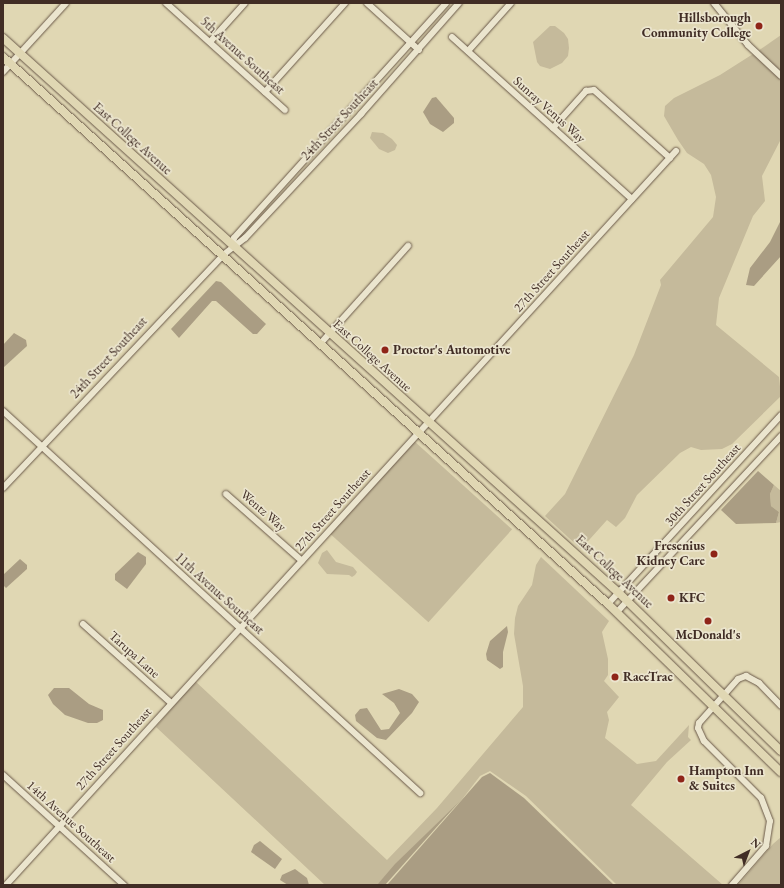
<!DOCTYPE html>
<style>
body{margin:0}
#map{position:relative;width:784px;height:888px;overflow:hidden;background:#e0d7b3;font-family:"EB Garamond",serif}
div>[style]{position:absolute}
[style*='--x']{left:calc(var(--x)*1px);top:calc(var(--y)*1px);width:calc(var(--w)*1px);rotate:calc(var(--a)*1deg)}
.green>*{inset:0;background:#c5ba9b;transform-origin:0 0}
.water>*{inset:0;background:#aa9d83}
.roads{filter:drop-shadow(0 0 1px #695848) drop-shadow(0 0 1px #695848)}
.minor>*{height:6px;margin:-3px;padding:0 3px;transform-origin:3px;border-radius:3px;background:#ebe5ce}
.major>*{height:8px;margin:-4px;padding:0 4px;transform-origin:4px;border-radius:4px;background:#e0d7b3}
.dots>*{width:11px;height:11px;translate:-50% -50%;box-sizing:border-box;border:2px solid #ebe5ce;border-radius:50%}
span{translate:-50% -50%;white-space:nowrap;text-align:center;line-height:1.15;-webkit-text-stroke:3.5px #ebe5ce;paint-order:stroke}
.poi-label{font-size:13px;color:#412d25;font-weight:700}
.right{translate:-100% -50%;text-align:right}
.left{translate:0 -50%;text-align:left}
.street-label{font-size:13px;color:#412d25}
.frame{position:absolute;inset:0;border:4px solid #412d25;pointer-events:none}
.north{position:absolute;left:728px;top:832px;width:40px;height:40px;-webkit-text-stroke:3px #ebe5ce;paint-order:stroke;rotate:42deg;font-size:11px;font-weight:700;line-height:16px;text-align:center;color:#412d25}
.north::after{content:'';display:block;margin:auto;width:14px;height:18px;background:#412d25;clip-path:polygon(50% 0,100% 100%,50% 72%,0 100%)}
</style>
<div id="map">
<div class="green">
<i style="clip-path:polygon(550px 26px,555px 26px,564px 33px,568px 39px,569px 48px,568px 56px,562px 63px,550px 69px,540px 66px,537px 62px,533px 42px)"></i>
<i style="clip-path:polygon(781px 35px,781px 73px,758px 51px)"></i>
<i style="clip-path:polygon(753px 54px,781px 80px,781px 139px,762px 176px,765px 201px,753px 216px,719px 298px,716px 325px,779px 377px,781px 396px,732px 444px,722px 449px,701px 450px,691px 447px,680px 453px,637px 495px,625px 518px,616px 527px,607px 520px,581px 549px,545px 516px,565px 494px,634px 355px,661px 285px,660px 280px,713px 217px,716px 197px,711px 175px,704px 164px,687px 153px,678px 140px,664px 116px,665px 106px,674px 98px,720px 75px)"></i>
<i style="clip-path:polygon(372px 132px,383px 133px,392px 139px,397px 145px,395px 150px,388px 153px,379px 149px,370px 138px)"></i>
<i style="left:414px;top:441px;width:132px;height:125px;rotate:42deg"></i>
<i style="clip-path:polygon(774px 485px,781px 491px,781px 522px,776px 523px,779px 512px,771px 506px,770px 494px)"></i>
<i style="clip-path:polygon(327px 550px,336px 562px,353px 567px,357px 572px,355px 575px,352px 577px,349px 575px,327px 574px,318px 563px,322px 553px)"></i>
<i style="clip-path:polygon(541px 557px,609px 621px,602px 632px,608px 659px,608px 675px,604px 681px,619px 697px,607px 712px,609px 720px,605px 738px,637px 764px,656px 761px,689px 725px,688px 737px,691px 740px,667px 762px,631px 805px,723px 885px,617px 885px,526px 796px,490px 771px,480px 776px,460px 802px,377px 885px,325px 885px,156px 727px,195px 681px,387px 860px,437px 808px,523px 707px,523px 686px,514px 634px,515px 618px,518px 606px,532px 585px,536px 565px)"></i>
<i style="clip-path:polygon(781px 837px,781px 885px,738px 885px,773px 844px)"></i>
</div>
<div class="water">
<i style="clip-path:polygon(436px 97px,454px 118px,454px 123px,443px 132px,430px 124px,423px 112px,432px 98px)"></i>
<i style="clip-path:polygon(781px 220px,781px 256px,754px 286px,746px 285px,750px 268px,770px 242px)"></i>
<i style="clip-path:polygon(216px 281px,221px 282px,266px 324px,257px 334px,253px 334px,216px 301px,212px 301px,179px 338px,171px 329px)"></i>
<i style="clip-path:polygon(14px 333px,26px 340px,27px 346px,3px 368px,3px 345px)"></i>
<i style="clip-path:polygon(758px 471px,774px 485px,770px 494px,771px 506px,779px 512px,776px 523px,736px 524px,721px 510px)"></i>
<i style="clip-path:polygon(138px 552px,146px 557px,146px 564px,127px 589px,115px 580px,115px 574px)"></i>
<i style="clip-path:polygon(20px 559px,27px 565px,27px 569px,6px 588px,3px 585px,3px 575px)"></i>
<i style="clip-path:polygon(507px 626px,508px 632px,503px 652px,503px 667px,500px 669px,487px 660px,486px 654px,490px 641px)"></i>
<i style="clip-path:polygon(54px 688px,69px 688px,89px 704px,103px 710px,103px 720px,97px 723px,88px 723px,65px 715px,53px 704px,48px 695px)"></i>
<i style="clip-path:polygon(399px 689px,412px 694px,419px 702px,412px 713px,386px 740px,377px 738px,356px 721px,355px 715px,360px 709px,367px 708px,381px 730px,389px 729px,400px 713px,394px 703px,382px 694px)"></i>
<i style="clip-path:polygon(490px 773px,524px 798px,614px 885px,387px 885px,482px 777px)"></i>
<i style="clip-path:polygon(459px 802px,385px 885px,377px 885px,395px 864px)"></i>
<i style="clip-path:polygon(260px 841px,282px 859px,275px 869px,251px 852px,254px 845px)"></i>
<i style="clip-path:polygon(295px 869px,307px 878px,309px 885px,288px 885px,280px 880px,282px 875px)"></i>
</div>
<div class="roads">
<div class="minor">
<i style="--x:166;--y:3;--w:160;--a:42"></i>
<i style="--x:367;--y:3;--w:70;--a:42.1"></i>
<i style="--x:714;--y:3;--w:54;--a:51"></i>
<i style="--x:748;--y:45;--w:45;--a:43.2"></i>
<i style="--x:452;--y:37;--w:242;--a:42"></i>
<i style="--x:210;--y:42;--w:52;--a:-48.1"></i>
<i style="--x:468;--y:51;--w:64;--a:-48.1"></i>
<i style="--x:3;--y:72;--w:93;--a:-47.6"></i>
<i style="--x:265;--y:92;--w:120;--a:-48"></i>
<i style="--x:553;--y:128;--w:50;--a:-48.3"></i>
<i style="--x:586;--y:91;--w:8;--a:-7"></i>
<i style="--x:594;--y:90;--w:102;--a:41.8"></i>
<i style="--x:233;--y:246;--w:8;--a:-83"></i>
<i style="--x:234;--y:238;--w:316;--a:-47.9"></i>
<i style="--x:320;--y:344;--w:132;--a:-48.1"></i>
<i style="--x:3;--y:411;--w:566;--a:42.49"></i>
<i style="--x:3;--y:488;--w:320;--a:-46.6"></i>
<i style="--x:223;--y:255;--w:28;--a:-38"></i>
<i style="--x:245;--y:238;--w:170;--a:-46.9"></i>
<i style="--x:361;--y:114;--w:148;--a:-48.6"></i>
<i style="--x:226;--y:494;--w:101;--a:41.4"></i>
<i style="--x:608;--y:604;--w:256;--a:-47.5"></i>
<i style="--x:617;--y:612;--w:241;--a:-47"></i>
<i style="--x:83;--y:624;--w:118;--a:41.9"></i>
<i style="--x:3;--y:775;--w:164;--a:42.3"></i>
<i style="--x:6;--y:885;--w:994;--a:-47.61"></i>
<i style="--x:732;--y:885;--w:52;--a:-48.9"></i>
<i style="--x:766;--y:846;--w:25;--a:-81"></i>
<i style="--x:770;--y:821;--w:25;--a:-111"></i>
<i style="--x:761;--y:798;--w:81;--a:-135"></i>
<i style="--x:704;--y:741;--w:14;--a:-115"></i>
<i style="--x:698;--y:728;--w:5;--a:-79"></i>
<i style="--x:699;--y:723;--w:59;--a:-48.4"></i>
<i style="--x:738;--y:679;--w:9;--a:-21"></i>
<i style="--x:746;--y:676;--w:15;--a:28"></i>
<i style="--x:759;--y:683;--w:32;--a:46"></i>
</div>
<div class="major">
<i style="--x:3;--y:38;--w:829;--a:42.02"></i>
<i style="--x:619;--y:593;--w:226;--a:44.3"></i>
<i style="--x:3;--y:57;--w:816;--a:42.12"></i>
<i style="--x:608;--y:604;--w:241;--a:44.2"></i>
</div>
</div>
<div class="dots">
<i style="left:759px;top:26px;background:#8f2418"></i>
<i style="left:385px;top:350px;background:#8f2418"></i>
<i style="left:714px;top:554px;background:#8f2418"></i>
<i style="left:671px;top:598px;background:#8f2418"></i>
<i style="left:708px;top:621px;background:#8f2418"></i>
<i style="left:615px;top:677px;background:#8f2418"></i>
<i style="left:681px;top:779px;background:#8f2418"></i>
</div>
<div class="poi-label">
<span class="right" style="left:751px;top:26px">Hillsborough<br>Community College</span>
<span class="left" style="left:393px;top:350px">Proctor's Automotive</span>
<span class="right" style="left:705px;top:554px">Fresenius<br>Kidney Care</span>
<span class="left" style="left:679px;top:598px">KFC</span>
<span style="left:708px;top:635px">McDonald's</span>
<span class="left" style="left:623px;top:677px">RaceTrac</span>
<span class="left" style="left:689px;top:779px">Hampton Inn<br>&amp; Suites</span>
</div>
<div class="street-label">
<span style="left:242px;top:56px;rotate:42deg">5th Avenue Southeast</span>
<span style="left:549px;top:110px;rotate:42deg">Sunray Venus Way</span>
<span style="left:340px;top:120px;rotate:-47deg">24th Street Southeast</span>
<span style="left:132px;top:139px;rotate:42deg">East College Avenue</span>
<span style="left:552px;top:271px;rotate:-48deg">27th Street Southeast</span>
<span style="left:372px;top:356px;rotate:42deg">East College Avenue</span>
<span style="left:109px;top:358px;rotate:-47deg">24th Street Southeast</span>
<span style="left:703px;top:485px;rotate:-48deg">30th Street Southeast</span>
<span style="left:333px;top:510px;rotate:-48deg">27th Street Southeast</span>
<span style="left:263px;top:511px;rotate:41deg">Wentz Way</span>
<span style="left:614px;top:572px;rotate:43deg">East College Avenue</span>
<span style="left:219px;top:594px;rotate:42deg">11th Avenue Southeast</span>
<span style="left:134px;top:655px;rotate:42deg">Tarupa Lane</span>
<span style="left:114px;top:749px;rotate:-48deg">27th Street Southeast</span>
<span style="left:71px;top:822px;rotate:42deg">14th Avenue Southeast</span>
</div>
<div class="frame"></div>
<div class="north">N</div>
</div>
